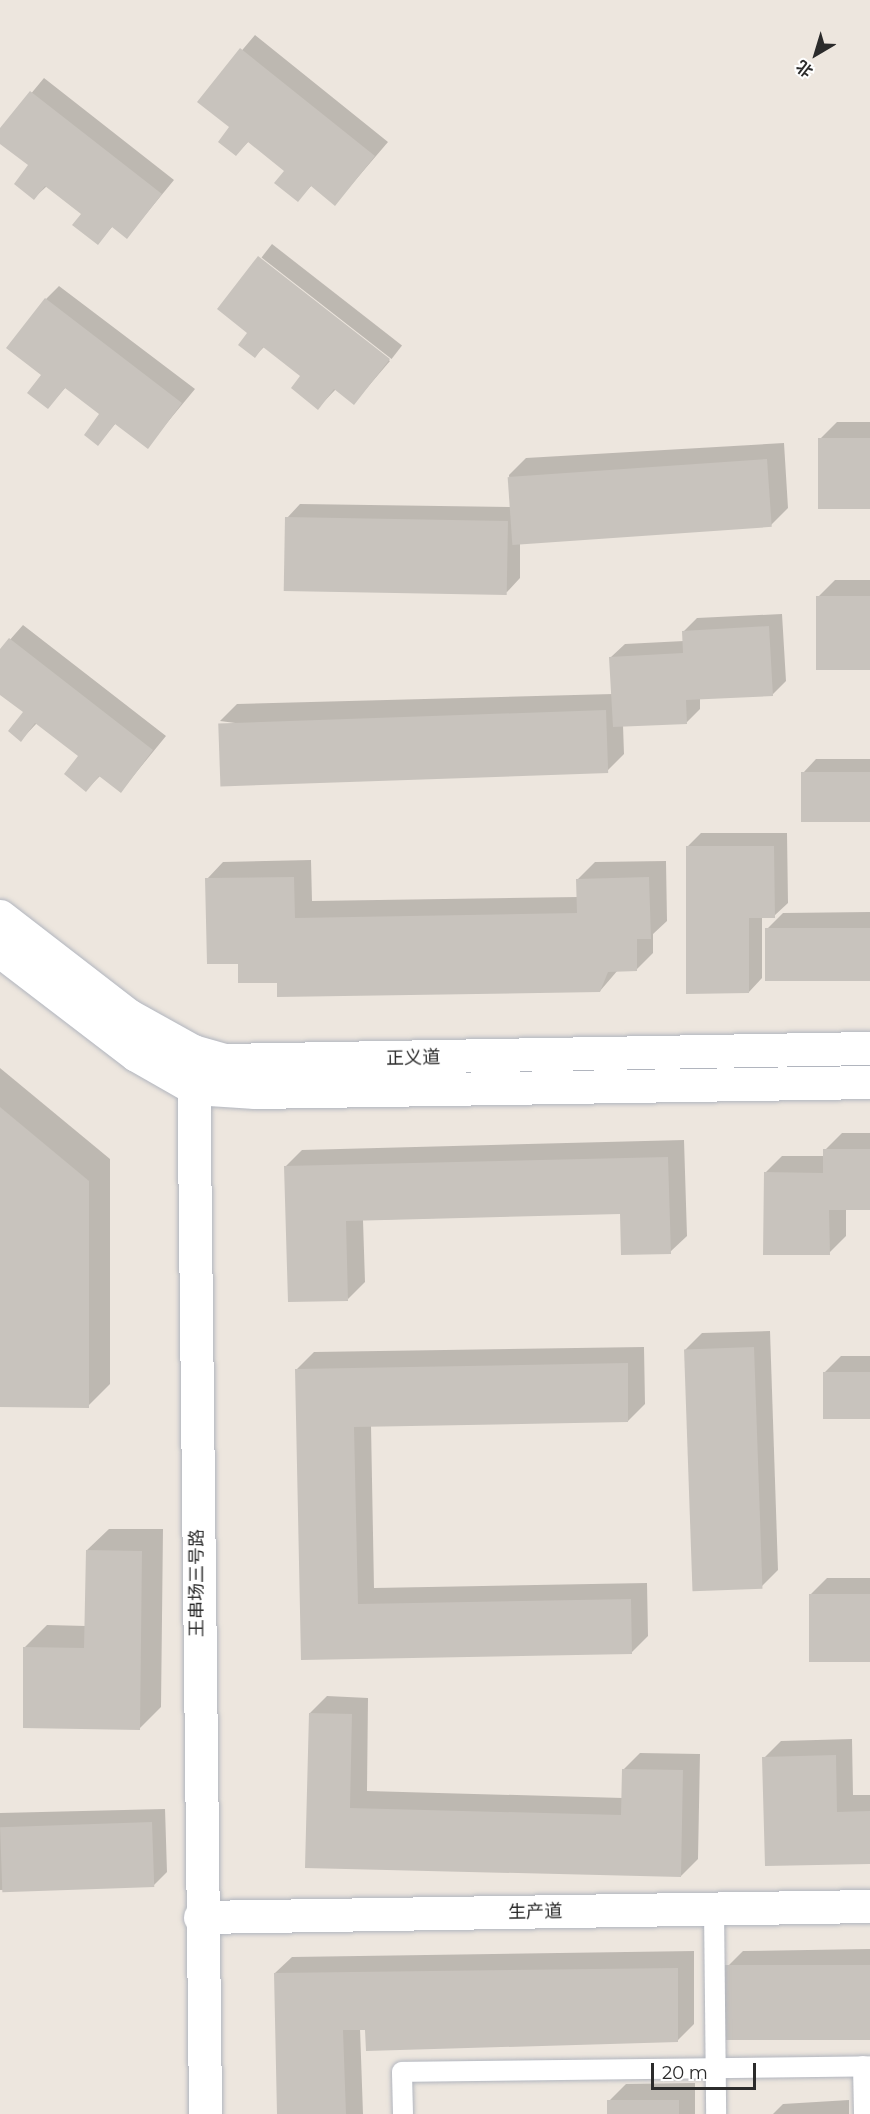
<!DOCTYPE html>
<meta charset="utf-8">
<style>
body{margin:0}
#map{position:relative;width:870px;height:2114px;overflow:hidden;background:#ede6de;font-family:Montserrat,"Noto Sans SC",sans-serif}
div>[style]{position:absolute}
[style*='--x']{left:calc(var(--x)*1px);top:calc(var(--y)*1px);width:calc(var(--w)*1px);rotate:calc(var(--a)*1deg)}
.shadow>*{inset:0;background:#0003;transform-origin:0 0}
.building>*{inset:0;background:#c8c3bd;transform-origin:0 0}
.roads{filter:drop-shadow(0 0 2px #b1b5be) drop-shadow(0 0 2px #b1b5be)}
.service>*{height:20px;margin:-10px;padding:0 10px;transform-origin:10px;border-radius:10px;background:#fff}
.minor>*{height:33px;margin:-16.5px;padding:0 16.5px;transform-origin:16.5px;border-radius:16.5px;background:#fff}
.tertiary>*{height:33px;margin:-16.5px;padding:0 16.5px;transform-origin:16.5px;border-radius:16.5px;background:#fff}
span{translate:-50% -50%;white-space:nowrap;text-align:center;line-height:1.15;-webkit-text-stroke:6px #fff;paint-order:stroke}
.street-label{font-size:18px;color:#2b2b2b}
.north{position:absolute;left:786px;top:24px;width:60px;height:60px;-webkit-text-stroke:4px #fff;paint-order:stroke;rotate:218deg;font-size:16px;font-weight:700;line-height:24px;text-align:center;color:#2b2b2b}
.north::after{content:'';display:block;margin:auto;width:21px;height:27px;background:#2b2b2b;clip-path:polygon(50% 0,100% 100%,50% 72%,0 100%)}
.scale{position:absolute;left:651px;top:2063px;width:105px;height:27px;box-sizing:border-box;border:3px solid #2b2b2b;border-top:0;padding-left:8px;font-size:18px;line-height:21px;white-space:nowrap;color:#2b2b2b;-webkit-text-stroke:4px #fff;paint-order:stroke}
</style>
<div id="map">
<div class="shadow">
<i style="clip-path:polygon(255px 35px,388px 142px,335px 204px,312px 185px,298px 200px,286px 171px,249px 141px,236px 154px,231px 127px,199px 101px)"></i>
<i style="clip-path:polygon(44px 78px,174px 180px,127px 237px,113px 226px,97px 243px,83px 214px,47px 186px,34px 198px,30px 165px,0 142px,0 131px)"></i>
<i style="left:272px;top:244px;width:165px;height:17px;rotate:38deg"></i>
<i style="clip-path:polygon(258px 258px,390px 361px,354px 403px,336px 389px,318px 408px,302px 376px,265px 346px,255px 356px,249px 333px)"></i>
<i style="clip-path:polygon(59px 286px,195px 389px,147px 447px,116px 423px,98px 444px,102px 414px,66px 387px,48px 407px,43px 375px,46px 299px)"></i>
<i style="clip-path:polygon(837px 422px,870px 422px,870px 508px,820px 439px)"></i>
<i style="clip-path:polygon(784px 443px,788px 508px,771px 525px,520px 540px,520px 578px,507px 592px,287px 518px,300px 504px,511px 507px,509px 475px,526px 458px)"></i>
<i style="clip-path:polygon(835px 580px,870px 580px,870px 669px,818px 597px)"></i>
<i style="clip-path:polygon(782px 614px,786px 681px,772px 695px,700px 698px,700px 709px,687px 722px,623px 725px,624px 754px,607px 771px,220px 721px,237px 704px,613px 694px,611px 657px,625px 644px,684px 641px,684px 631px,697px 618px)"></i>
<i style="clip-path:polygon(23px 625px,166px 736px,121px 791px,101px 775px,86px 790px,80px 756px,37px 723px,21px 740px,25px 712px,0 693px,0 651px)"></i>
<i style="clip-path:polygon(816px 759px,870px 759px,870px 820px,803px 773px)"></i>
<i style="clip-path:polygon(701px 833px,787px 833px,788px 903px,774px 916px,762px 916px,762px 978px,749px 992px,687px 847px)"></i>
<i style="clip-path:polygon(311px 860px,312px 901px,578px 897px,578px 879px,595px 862px,666px 861px,667px 921px,653px 934px,653px 953px,636px 970px,618px 970px,600px 991px,278px 982px,239px 962px,207px 879px,223px 862px)"></i>
<i style="clip-path:polygon(870px 912px,870px 979px,766px 930px,783px 913px)"></i>
<i style="clip-path:polygon(0 1068px,110px 1159px,110px 1384px,88px 1406px,0 1406px)"></i>
<i style="clip-path:polygon(842px 1133px,870px 1133px,870px 1209px,846px 1209px,846px 1236px,829px 1253px,765px 1173px,782px 1156px,825px 1156px,825px 1150px)"></i>
<i style="clip-path:polygon(684px 1140px,687px 1236px,670px 1252px,622px 1213px,363px 1220px,365px 1282px,348px 1299px,285px 1167px,302px 1150px)"></i>
<i style="clip-path:polygon(770px 1331px,778px 1570px,761px 1587px,685px 1350px,702px 1333px)"></i>
<i style="clip-path:polygon(644px 1347px,645px 1404px,628px 1421px,371px 1425px,374px 1588px,647px 1583px,648px 1636px,631px 1653px,303px 1658px,297px 1369px,314px 1352px)"></i>
<i style="clip-path:polygon(841px 1356px,870px 1356px,870px 1418px,824px 1373px)"></i>
<i style="clip-path:polygon(109px 1529px,163px 1529px,161px 1707px,139px 1729px,25px 1647px,47px 1625px,86px 1626px,87px 1550px)"></i>
<i style="clip-path:polygon(827px 1578px,870px 1578px,870px 1660px,810px 1595px)"></i>
<i style="clip-path:polygon(327px 1696px,368px 1698px,367px 1791px,623px 1798px,623px 1770px,640px 1753px,700px 1754px,698px 1859px,681px 1876px,307px 1867px,310px 1713px)"></i>
<i style="clip-path:polygon(852px 1739px,853px 1795px,870px 1795px,870px 1862px,764px 1758px,781px 1741px)"></i>
<i style="clip-path:polygon(165px 1809px,167px 1872px,153px 1886px,0 1890px,0 1813px)"></i>
<i style="clip-path:polygon(870px 1949px,870px 2039px,726px 1968px,743px 1951px)"></i>
<i style="clip-path:polygon(694px 1951px,694px 2024px,677px 2041px,360px 2028px,363px 2114px,279px 2114px,275px 1973px,292px 1957px)"></i>
<i style="clip-path:polygon(695px 2083px,695px 2114px,610px 2114px,609px 2101px,626px 2084px)"></i>
<i style="clip-path:polygon(849px 2100px,849px 2114px,773px 2114px,783px 2104px)"></i>
</div>
<div class="building">
<i style="clip-path:polygon(240px 48px,375px 156px,335px 206px,311px 186px,298px 202px,274px 183px,284px 171px,248px 142px,236px 156px,218px 142px,229px 127px,197px 102px)"></i>
<i style="clip-path:polygon(30px 91px,162px 194px,127px 239px,112px 227px,98px 245px,72px 225px,81px 214px,45px 186px,34px 200px,14px 184px,28px 165px,0 144px,0 128px)"></i>
<i style="clip-path:polygon(258px 256px,390px 359px,354px 405px,334px 389px,318px 410px,291px 388px,300px 376px,263px 347px,255px 358px,238px 345px,247px 333px,217px 309px)"></i>
<i style="clip-path:polygon(45px 298px,182px 403px,148px 449px,115px 424px,98px 446px,84px 435px,99px 414px,65px 388px,48px 409px,27px 393px,41px 375px,6px 348px)"></i>
<i style="left:870px;top:438px;width:71px;height:52px;rotate:90deg"></i>
<i style="left:767px;top:459px;width:68px;height:260px;rotate:86deg"></i>
<i style="left:285px;top:517px;width:223px;height:74px;rotate:1deg"></i>
<i style="left:870px;top:596px;width:74px;height:54px;rotate:90deg"></i>
<i style="clip-path:polygon(769px 626px,773px 696px,686px 700px,687px 724px,613px 727px,609px 657px,683px 653px,682px 631px)"></i>
<i style="clip-path:polygon(9px 638px,153px 750px,121px 793px,99px 776px,86px 792px,64px 774px,78px 756px,35px 723px,21px 742px,8px 731px,23px 712px,0 695px,0 649px)"></i>
<i style="left:606px;top:710px;width:63px;height:388px;rotate:88deg"></i>
<i style="left:801px;top:772px;width:69px;height:50px"></i>
<i style="clip-path:polygon(686px 846px,774px 846px,775px 918px,749px 918px,749px 993px,686px 994px)"></i>
<i style="clip-path:polygon(294px 877px,295px 918px,577px 913px,576px 879px,649px 877px,651px 939px,637px 939px,637px 971px,608px 972px,600px 992px,277px 997px,277px 983px,238px 983px,238px 964px,207px 964px,205px 878px)"></i>
<i style="left:870px;top:928px;width:53px;height:105px;rotate:90deg"></i>
<i style="clip-path:polygon(0 1107px,89px 1181px,89px 1408px,0 1407px)"></i>
<i style="clip-path:polygon(823px 1149px,870px 1149px,870px 1210px,829px 1210px,830px 1255px,763px 1255px,764px 1172px,823px 1173px)"></i>
<i style="clip-path:polygon(668px 1157px,671px 1254px,621px 1255px,620px 1214px,346px 1221px,348px 1301px,288px 1302px,284px 1166px)"></i>
<i style="left:754px;top:1347px;width:242px;height:70px;rotate:88deg"></i>
<i style="clip-path:polygon(628px 1363px,628px 1422px,354px 1427px,358px 1604px,631px 1599px,632px 1654px,301px 1660px,295px 1369px)"></i>
<i style="left:870px;top:1372px;width:47px;height:47px;rotate:90deg"></i>
<i style="clip-path:polygon(86px 1550px,142px 1551px,140px 1730px,23px 1728px,23px 1647px,84px 1648px)"></i>
<i style="left:870px;top:1594px;width:68px;height:61px;rotate:90deg"></i>
<i style="clip-path:polygon(309px 1713px,352px 1714px,350px 1808px,621px 1815px,622px 1769px,683px 1770px,681px 1877px,305px 1868px)"></i>
<i style="clip-path:polygon(836px 1755px,837px 1812px,870px 1811px,870px 1864px,765px 1866px,762px 1757px)"></i>
<i style="left:152px;top:1822px;width:65px;height:152px;rotate:88deg"></i>
<i style="left:870px;top:1965px;width:75px;height:146px;rotate:90deg"></i>
<i style="clip-path:polygon(678px 1968px,678px 2042px,366px 2051px,365px 2030px,343px 2030px,346px 2114px,277px 2114px,274px 1973px)"></i>
<i style="left:679px;top:2100px;width:14px;height:72px;rotate:90deg"></i>
</div>
<div class="roads">
<div class="service">
<i style="--x:714;--y:1908;--w:206;--a:89.4"></i>
<i style="--x:863;--y:2066;--w:48;--a:88.8"></i>
<i style="--x:403;--y:2114;--w:42;--a:-91.4"></i>
<i style="--x:402;--y:2072;--w:468;--a:-0.7"></i>
</div>
<div class="minor">
<i style="--x:200;--y:1917;--w:670;--a:-0.94"></i>
</div>
<div class="tertiary">
<i style="--x:0;--y:916;--w:162;--a:37.7"></i>
<i style="--x:128;--y:1015;--w:74;--a:29"></i>
<i style="--x:193;--y:1051;--w:33;--a:16"></i>
<i style="--x:225;--y:1060;--w:645;--a:-1.07"></i>
<i style="--x:0;--y:951;--w:171;--a:37.4"></i>
<i style="--x:136;--y:1055;--w:67;--a:29.6"></i>
<i style="--x:194;--y:1088;--w:61;--a:3.8"></i>
<i style="--x:255;--y:1092;--w:615;--a:-0.93"></i>
<i style="--x:193;--y:1051;--w:1063;--a:89.35"></i>
</div>
</div>
<div class="street-label">
<span style="left:413px;top:1058px;rotate:-1deg">正义道</span>
<span style="left:197px;top:1583px;rotate:-90deg">王串场三号路</span>
<span style="left:535px;top:1912px;rotate:-1deg">生产道</span>
</div>
<div class="north">北</div>
<div class="scale">20 m</div>
</div>
